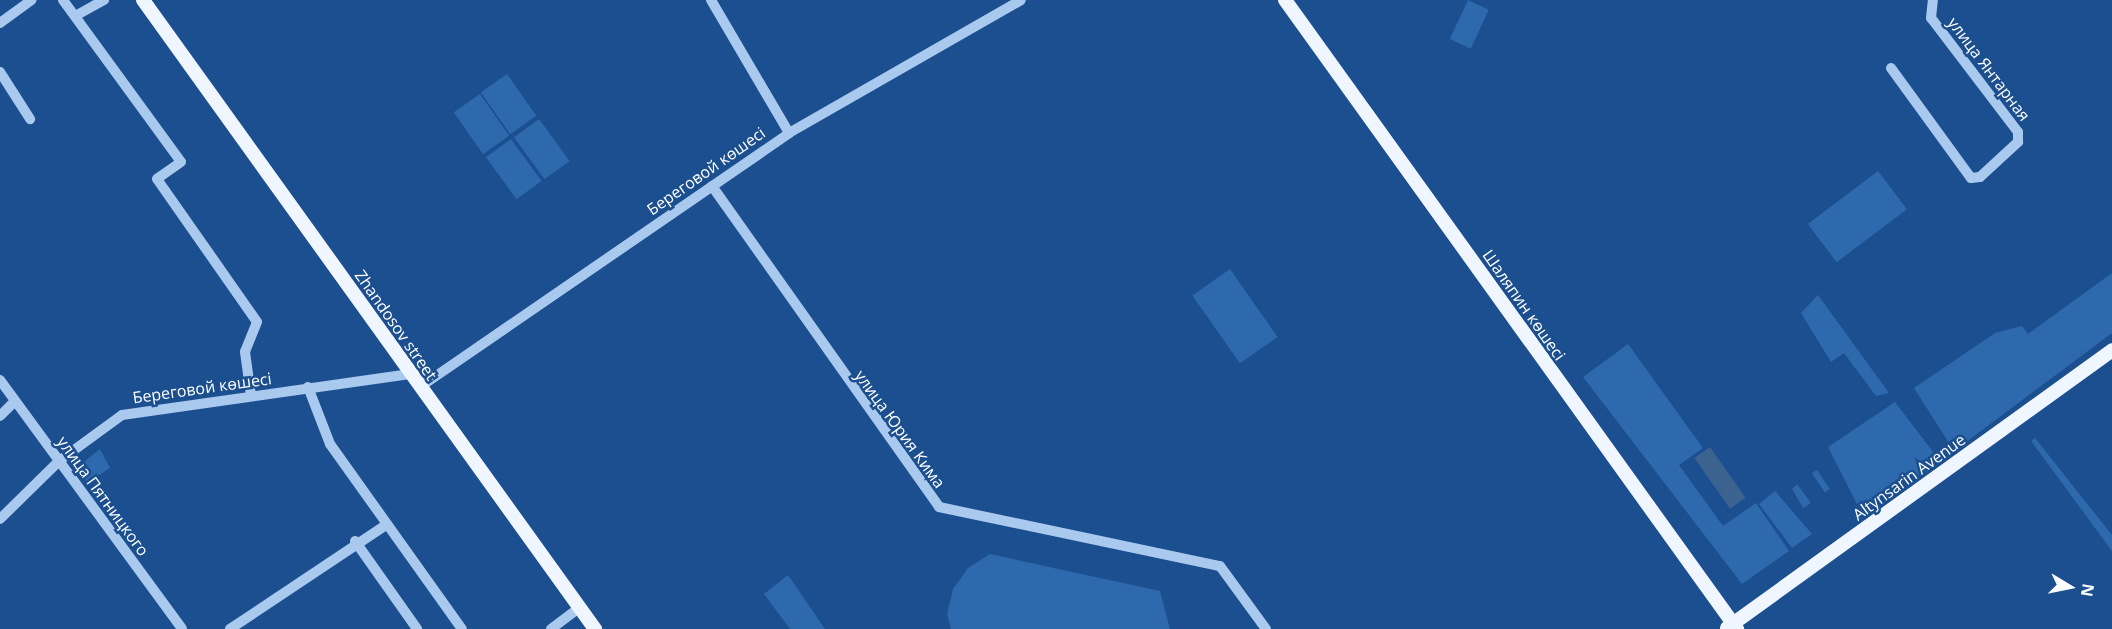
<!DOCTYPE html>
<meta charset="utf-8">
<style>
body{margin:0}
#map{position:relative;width:2112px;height:629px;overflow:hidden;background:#1b4f8f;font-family:"Open Sans",sans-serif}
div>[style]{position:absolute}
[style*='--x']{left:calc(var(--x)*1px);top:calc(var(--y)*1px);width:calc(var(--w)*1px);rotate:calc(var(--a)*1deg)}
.green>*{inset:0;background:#2e69ad;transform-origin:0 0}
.water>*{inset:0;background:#3c6290;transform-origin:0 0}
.minor>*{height:10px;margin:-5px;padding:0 5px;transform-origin:5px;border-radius:5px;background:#a9c9ee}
.major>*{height:14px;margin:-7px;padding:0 7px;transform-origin:7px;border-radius:7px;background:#f0f6ff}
span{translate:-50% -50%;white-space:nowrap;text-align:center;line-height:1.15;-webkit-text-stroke:5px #1b4f8f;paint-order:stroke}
.street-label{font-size:16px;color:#fff}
.north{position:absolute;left:2040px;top:557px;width:60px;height:60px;-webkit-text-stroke:4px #1b4f8f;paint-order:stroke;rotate:100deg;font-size:16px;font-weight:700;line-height:24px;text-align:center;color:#fff}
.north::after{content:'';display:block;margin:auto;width:21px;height:27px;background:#fff;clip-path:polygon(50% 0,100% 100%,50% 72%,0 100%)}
</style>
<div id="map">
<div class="green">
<i style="left:1468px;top:0;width:23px;height:43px;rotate:25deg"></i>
<i style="left:507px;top:74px;width:51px;height:32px;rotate:55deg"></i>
<i style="left:480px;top:94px;width:51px;height:32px;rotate:55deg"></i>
<i style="left:539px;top:119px;width:52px;height:31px;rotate:54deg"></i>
<i style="left:511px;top:139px;width:52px;height:31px;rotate:54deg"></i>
<i style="left:1878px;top:171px;width:48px;height:88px;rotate:53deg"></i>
<i style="left:1230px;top:269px;width:83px;height:46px;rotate:55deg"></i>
<i style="clip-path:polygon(2112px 273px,2112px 333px,1954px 451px,1914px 388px,1995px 333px,2022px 326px,2028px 334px)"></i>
<i style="clip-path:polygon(1818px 295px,1889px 393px,1876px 396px,1844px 353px,1831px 362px,1801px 313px)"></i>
<i style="clip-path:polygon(1628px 344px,1703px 448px,1679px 465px,1723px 526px,1756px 503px,1789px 551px,1742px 584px,1583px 377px)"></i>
<i style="clip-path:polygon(1895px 402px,1940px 461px,1864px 518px,1828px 447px)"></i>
<i style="clip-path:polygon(2035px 438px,2112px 535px,2112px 551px,2031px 441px)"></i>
<i style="clip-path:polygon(100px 449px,110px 468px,87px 483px,76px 468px)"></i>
<i style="left:1817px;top:470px;width:23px;height:6px;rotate:56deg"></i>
<i style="clip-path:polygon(1797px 484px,1811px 503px,1803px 508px,1792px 489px)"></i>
<i style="clip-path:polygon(1775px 491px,1812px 534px,1792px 548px,1759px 504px)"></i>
<i style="clip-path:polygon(990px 554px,1160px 591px,1170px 629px,951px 629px,947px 614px,953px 589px,968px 568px)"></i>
<i style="clip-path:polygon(788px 575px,825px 629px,790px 629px,764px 594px)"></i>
</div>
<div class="water">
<i style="left:1710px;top:447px;width:62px;height:19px;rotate:55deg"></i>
</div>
<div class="minor">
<i style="--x:63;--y:0;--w:200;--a:53.9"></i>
<i style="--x:181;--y:162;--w:29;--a:145"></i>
<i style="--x:157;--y:179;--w:174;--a:55"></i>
<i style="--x:257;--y:322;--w:32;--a:112"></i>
<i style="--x:245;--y:352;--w:44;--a:82.2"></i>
<i style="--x:711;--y:0;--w:154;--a:59.6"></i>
<i style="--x:77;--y:15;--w:31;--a:-29"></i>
<i style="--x:0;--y:23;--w:39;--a:-36"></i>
<i style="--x:1891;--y:68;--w:136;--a:54"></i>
<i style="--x:1971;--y:178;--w:9;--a:-6"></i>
<i style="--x:1980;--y:177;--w:52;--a:-42.6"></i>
<i style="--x:2018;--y:142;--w:10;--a:-90"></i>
<i style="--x:2018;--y:132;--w:143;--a:-127.3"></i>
<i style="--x:1931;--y:18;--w:18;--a:-84"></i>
<i style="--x:0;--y:72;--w:56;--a:57.4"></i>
<i style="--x:712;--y:186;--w:393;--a:54.7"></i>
<i style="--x:939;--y:507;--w:287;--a:11.9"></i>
<i style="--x:1220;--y:566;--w:78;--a:53.9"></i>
<i style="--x:0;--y:380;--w:308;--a:53.8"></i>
<i style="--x:308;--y:387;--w:61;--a:68.9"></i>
<i style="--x:330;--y:444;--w:227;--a:54.5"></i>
<i style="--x:420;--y:387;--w:448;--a:-34.5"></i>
<i style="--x:789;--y:133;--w:267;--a:-29.8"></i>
<i style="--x:0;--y:416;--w:21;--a:-45"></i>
<i style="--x:0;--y:519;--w:83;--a:-44.5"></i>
<i style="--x:59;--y:461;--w:78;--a:-36.1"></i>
<i style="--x:122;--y:415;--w:291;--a:-8.1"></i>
<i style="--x:355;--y:541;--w:108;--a:54.8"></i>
<i style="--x:230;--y:629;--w:187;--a:-33.7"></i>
<i style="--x:551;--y:629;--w:35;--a:-37"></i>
</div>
<div class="major">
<i style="--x:143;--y:0;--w:775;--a:54.3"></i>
<i style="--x:1285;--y:0;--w:775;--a:54.3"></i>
<i style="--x:1727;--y:628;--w:475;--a:-35.8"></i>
</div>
<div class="street-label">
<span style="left:1989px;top:69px;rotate:53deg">улица Янтарная</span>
<span style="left:706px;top:171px;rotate:-35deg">Береговой көшесі</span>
<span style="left:1524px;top:305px;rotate:55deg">Шаляпин көшесі</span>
<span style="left:396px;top:325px;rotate:55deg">Zhandosov street</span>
<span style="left:202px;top:388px;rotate:-8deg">Береговой көшесі</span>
<span style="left:900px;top:429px;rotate:54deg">улица Юрия Кима</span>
<span style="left:1909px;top:477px;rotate:-36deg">Altynsarin Avenue</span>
<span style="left:103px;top:496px;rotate:54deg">улица Пятницкого</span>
</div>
<div class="north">N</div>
</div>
